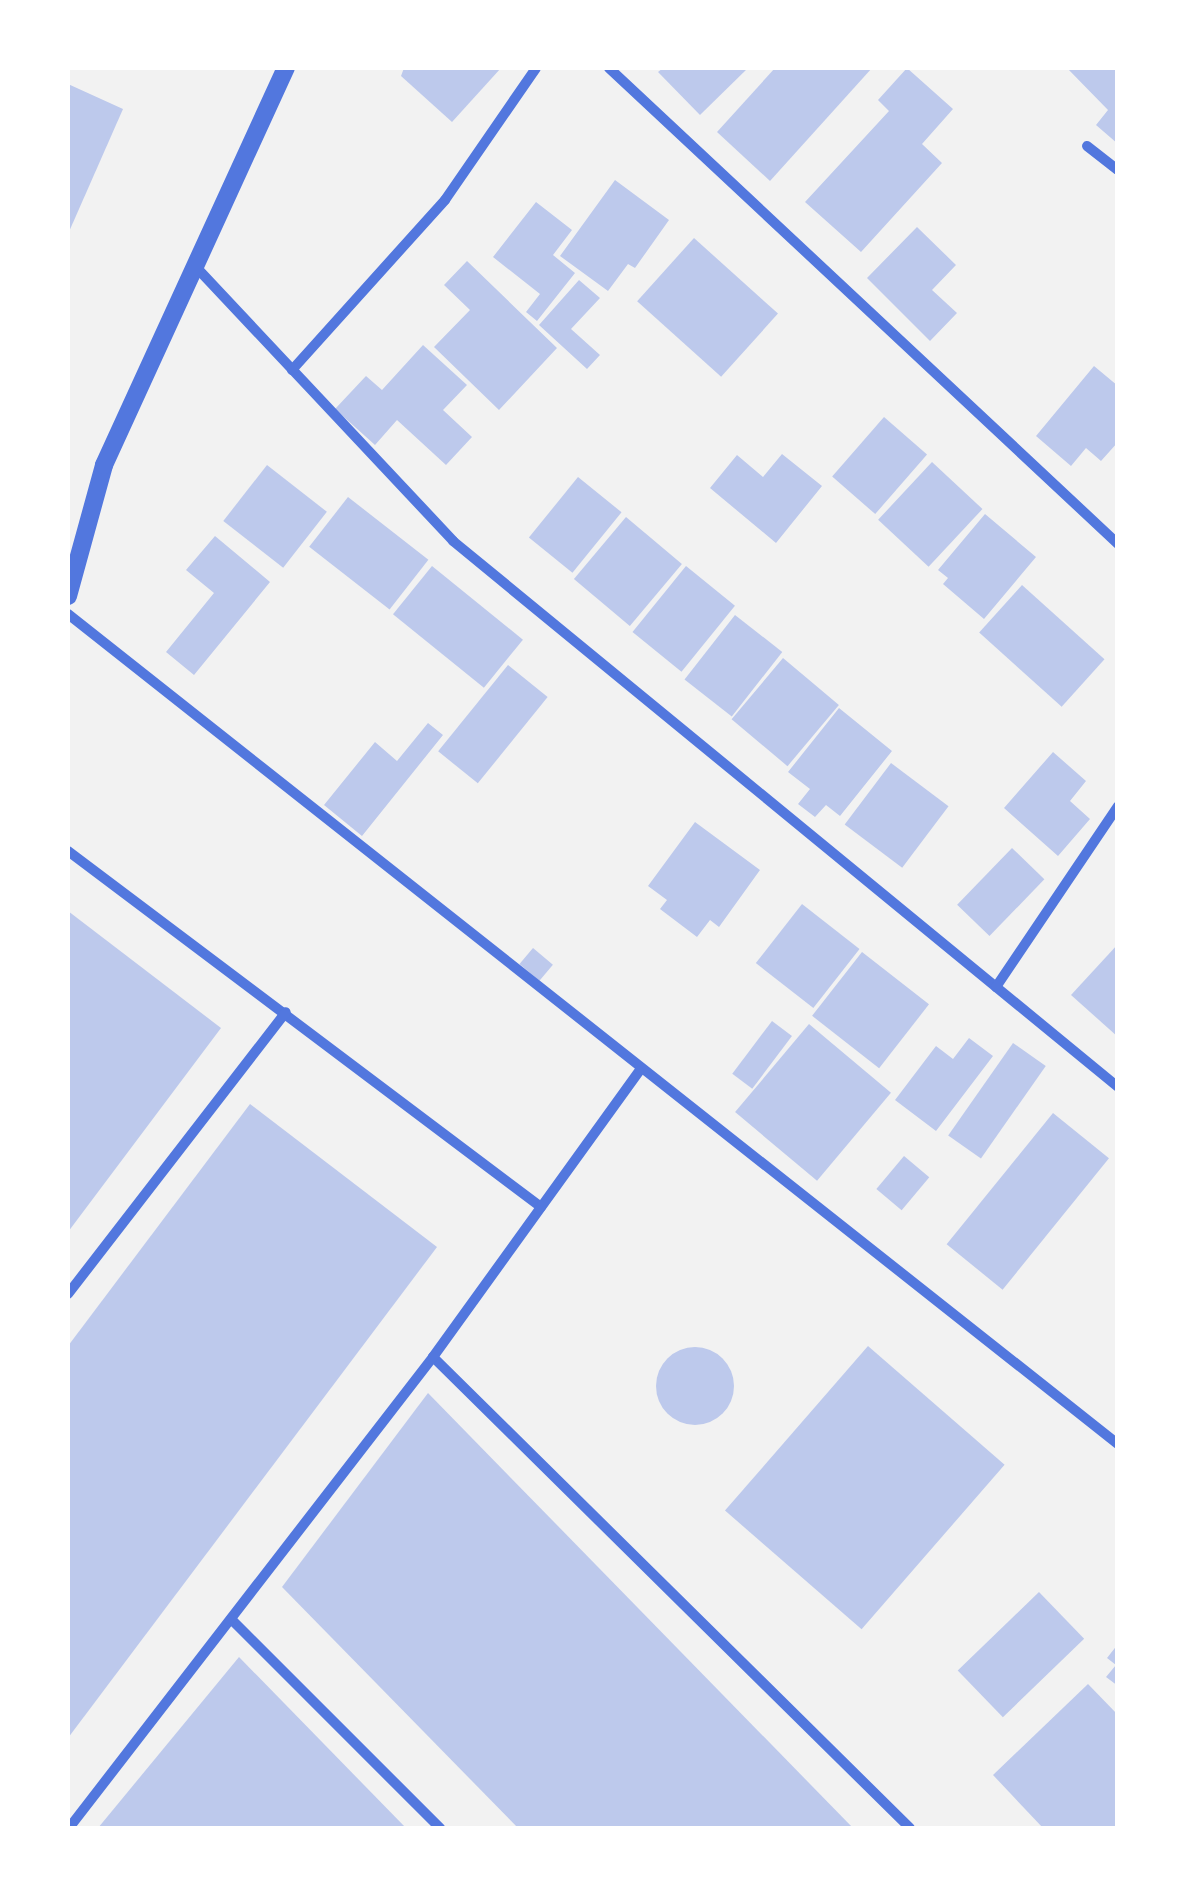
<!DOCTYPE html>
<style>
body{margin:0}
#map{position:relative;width:1185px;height:1896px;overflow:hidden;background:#f2f2f2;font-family:Poppins,sans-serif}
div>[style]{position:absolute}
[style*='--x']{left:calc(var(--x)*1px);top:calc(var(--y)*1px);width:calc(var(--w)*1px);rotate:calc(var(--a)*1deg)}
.building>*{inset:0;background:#bdc9ec;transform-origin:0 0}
.round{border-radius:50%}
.minor>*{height:10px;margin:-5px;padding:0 5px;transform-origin:5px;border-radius:5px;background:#5277de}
.tertiary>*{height:18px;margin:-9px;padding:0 9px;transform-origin:9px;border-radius:9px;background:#5277de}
span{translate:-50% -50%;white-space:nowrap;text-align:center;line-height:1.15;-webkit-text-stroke:9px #fff;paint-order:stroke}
.frame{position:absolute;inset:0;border:70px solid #fff;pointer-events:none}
</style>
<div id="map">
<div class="building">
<i style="clip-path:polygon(404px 68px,501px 68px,452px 122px,401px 76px)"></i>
<i style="clip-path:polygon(663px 68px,748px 68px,700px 115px,658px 72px)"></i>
<i style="clip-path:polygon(775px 68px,872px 68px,770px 181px,717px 132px)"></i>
<i style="clip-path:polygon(907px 68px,953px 109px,922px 144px,942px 163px,861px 252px,805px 202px,889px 111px,878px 100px)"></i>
<i style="clip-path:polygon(1067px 68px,1118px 68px,1118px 144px,1096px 125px,1108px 110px)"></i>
<i style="clip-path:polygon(68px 84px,123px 109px,68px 234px)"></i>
<i style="clip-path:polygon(615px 180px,669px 220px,635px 268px,628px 264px,608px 291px,560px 256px)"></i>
<i style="clip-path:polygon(536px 202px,572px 230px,553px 255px,575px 273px,537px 321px,526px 312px,540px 294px,493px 257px)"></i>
<i style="clip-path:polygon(917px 227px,956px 265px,932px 290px,957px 313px,930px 341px,867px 278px)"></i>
<i style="left:694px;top:238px;width:113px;height:85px;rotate:42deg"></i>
<i style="clip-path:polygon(467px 261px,557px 348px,499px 410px,434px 347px,470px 310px,444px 285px)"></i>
<i style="clip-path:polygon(579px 280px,600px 298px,571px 329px,600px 355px,587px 369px,539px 325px)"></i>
<i style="clip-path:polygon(423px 345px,467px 385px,443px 410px,472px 437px,446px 465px,397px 420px,375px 445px,335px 409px,366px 376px,382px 390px)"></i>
<i style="clip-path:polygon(1094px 366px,1118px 386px,1118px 442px,1101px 461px,1086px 448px,1071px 466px,1036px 436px)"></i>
<i style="left:884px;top:417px;width:57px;height:79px;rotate:41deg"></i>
<i style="clip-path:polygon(782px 454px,822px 486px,776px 543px,710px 488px,737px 455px,763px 477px)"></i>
<i style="left:932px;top:462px;width:69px;height:79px;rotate:43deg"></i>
<i style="left:267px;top:465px;width:76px;height:71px;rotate:38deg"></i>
<i style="left:578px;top:477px;width:56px;height:78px;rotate:39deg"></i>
<i style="left:348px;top:497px;width:102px;height:63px;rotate:38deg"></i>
<i style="clip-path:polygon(985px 514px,1036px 557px,984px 619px,943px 584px,948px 578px,938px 570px)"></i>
<i style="left:626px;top:517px;width:73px;height:81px;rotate:40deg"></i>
<i style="clip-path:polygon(215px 536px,270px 582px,194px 675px,166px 652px,214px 593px,186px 570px)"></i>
<i style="left:432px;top:566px;width:117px;height:62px;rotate:39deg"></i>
<i style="left:686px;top:566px;width:63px;height:85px;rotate:39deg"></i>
<i style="left:1022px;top:585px;width:111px;height:64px;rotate:42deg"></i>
<i style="left:735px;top:615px;width:60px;height:82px;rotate:38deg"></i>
<i style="left:783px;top:658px;width:73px;height:80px;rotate:40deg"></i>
<i style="left:508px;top:665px;width:51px;height:111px;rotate:39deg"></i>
<i style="clip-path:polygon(839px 708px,892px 751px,840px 816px,826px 805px,815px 817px,798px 804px,810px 789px,788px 772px)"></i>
<i style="clip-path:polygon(428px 723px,443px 735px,362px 836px,324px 805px,375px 742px,397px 761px)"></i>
<i style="clip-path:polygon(1053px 752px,1086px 781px,1070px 801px,1090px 819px,1058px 856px,1004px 808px)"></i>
<i style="left:891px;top:763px;width:72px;height:77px;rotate:37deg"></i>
<i style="clip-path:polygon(695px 822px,760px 870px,719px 927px,710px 920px,697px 937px,660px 909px,667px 900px,648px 886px)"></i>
<i style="left:1012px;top:848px;width:45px;height:79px;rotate:44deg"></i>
<i style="left:802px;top:904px;width:73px;height:75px;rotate:38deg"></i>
<i style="clip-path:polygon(68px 911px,221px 1028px,68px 1232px)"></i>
<i style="clip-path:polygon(1118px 944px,1118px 1037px,1071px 995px)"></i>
<i style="left:533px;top:948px;width:26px;height:21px;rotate:40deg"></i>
<i style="left:862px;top:952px;width:85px;height:81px;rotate:38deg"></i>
<i style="left:772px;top:1021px;width:25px;height:66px;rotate:37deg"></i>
<i style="left:809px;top:1024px;width:107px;height:115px;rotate:40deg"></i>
<i style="clip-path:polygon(969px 1038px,993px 1056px,936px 1131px,895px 1100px,936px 1046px,953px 1059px)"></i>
<i style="left:1013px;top:1043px;width:40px;height:113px;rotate:35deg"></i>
<i style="clip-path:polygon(250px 1104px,437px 1247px,68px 1738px,68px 1346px)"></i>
<i style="left:1053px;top:1113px;width:72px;height:169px;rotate:39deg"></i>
<i style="left:904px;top:1156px;width:33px;height:43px;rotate:40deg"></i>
<i style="left:868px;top:1346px;width:181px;height:218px;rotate:41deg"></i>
<i class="round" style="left:656px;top:1347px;width:78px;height:78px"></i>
<i style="clip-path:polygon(428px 1393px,853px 1828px,518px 1828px,282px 1587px)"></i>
<i style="left:1039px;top:1592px;width:65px;height:113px;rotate:46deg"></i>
<i style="clip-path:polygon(1118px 1644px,1118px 1686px,1106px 1677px,1116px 1665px,1107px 1658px)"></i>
<i style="clip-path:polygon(239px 1657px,406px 1828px,98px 1828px)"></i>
<i style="clip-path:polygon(1088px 1684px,1118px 1715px,1118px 1828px,1043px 1828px,993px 1775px)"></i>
</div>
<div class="minor">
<i style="--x:609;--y:68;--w:697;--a:43.08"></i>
<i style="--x:1087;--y:146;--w:39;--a:38"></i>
<i style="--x:196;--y:267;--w:376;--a:46.8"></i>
<i style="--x:453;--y:541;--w:860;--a:39.39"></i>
<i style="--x:292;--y:370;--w:229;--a:-48"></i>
<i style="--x:445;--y:200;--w:160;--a:-55.4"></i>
<i style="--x:68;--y:614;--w:1338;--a:38.33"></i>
<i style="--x:68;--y:851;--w:592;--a:36.97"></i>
<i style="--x:996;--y:987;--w:218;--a:-56"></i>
<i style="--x:68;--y:1294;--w:356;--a:-52.3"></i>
<i style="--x:433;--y:1357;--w:670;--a:44.64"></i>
<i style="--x:231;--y:1619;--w:296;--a:45"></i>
<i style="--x:69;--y:1828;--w:595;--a:-52.3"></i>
<i style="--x:433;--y:1357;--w:352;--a:-54.2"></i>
</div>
<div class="tertiary">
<i style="--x:68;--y:596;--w:136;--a:-74.6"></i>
<i style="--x:104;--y:465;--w:437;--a:-65.4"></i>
</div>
<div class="frame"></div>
</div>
